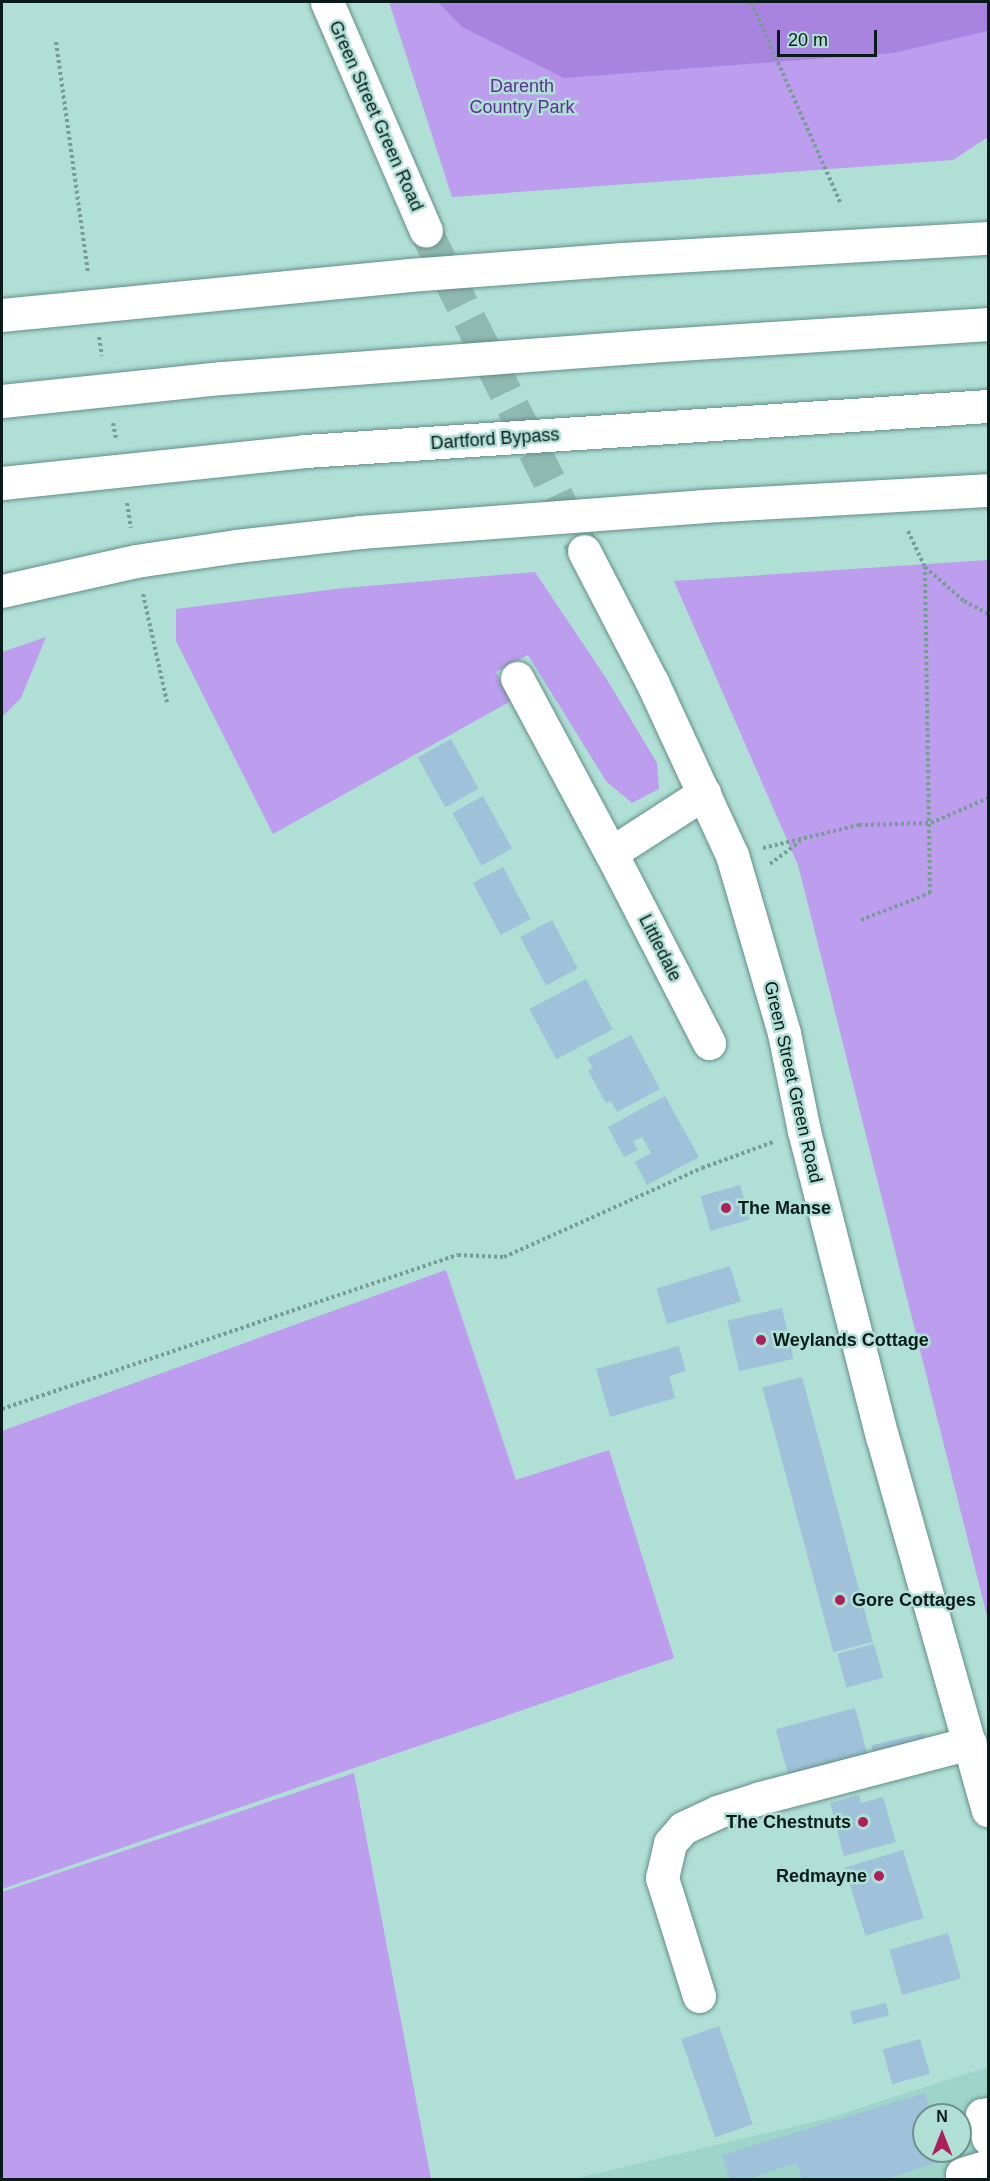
<!DOCTYPE html>
<style>
body{margin:0}
#map{position:relative;width:990px;height:2181px;overflow:hidden;background:#b0dfd6;font-family:Arial,sans-serif}
div>[style]{position:absolute}
[style*='--x']{left:calc(var(--x)*1px);top:calc(var(--y)*1px);width:calc(var(--w)*1px);rotate:calc(var(--a)*1deg)}
.built>*{inset:0;background:#9dd5ca}
.green>*{inset:0;background:#bc9dee}
.forest>*{inset:0;background:#a883df}
.building>*{inset:0;background:#a0c1da;transform-origin:0 0}
.major-tunnel>*{height:33px;margin-top:-16.5px;transform-origin:0;background:repeating-linear-gradient(90deg,#8fb8b0 0 33px,transparent 0 49px)}
.path>*{height:4px;margin-top:-2px;transform-origin:0;background:repeating-linear-gradient(90deg,#779c95 0 3px,transparent 0 6px)}
.roads{filter:drop-shadow(0 0 2px #628f86) drop-shadow(0 0 2px #628f86)}
.minor>*{height:33px;margin:-16.5px;padding:0 16.5px;transform-origin:16.5px;border-radius:16.5px;background:#fff}
.major>*{height:33px;margin:-16.5px;padding:0 16.5px;transform-origin:16.5px;border-radius:16.5px;background:#fff}
.bridges{filter:drop-shadow(0 0 2px #628f86) drop-shadow(0 0 2px #628f86)}
.highway-bridge>*{height:33px;margin:-16.5px;padding:0 16.5px;transform-origin:16.5px;border-radius:16.5px;background:#fff}
.dots>*{width:16px;height:16px;translate:-50% -50%;box-sizing:border-box;border:3px solid #b0dfd6;border-radius:50%}
span{translate:-50% -50%;white-space:nowrap;text-align:center;line-height:1.15;-webkit-text-stroke:5px #b0dfd6;paint-order:stroke}
.park-label{font-size:18px;color:#602d98}
.street-label{font-size:18px;color:#091b18}
.poi-label{font-size:18px;color:#091b18;font-weight:700}
.left{translate:0 -50%;text-align:left}
.right{translate:-100% -50%;text-align:right}
.frame{position:absolute;inset:0;border:3px solid #091b18;pointer-events:none}
.north{position:absolute;left:912px;top:2103px;width:60px;height:60px;box-sizing:border-box;background:#b0dfd6;border:2px solid #6d918a;border-radius:50%;rotate:0deg;font-size:16px;font-weight:700;line-height:24px;text-align:center;color:#091b18}
.north::after{content:'';display:block;margin:auto;width:21px;height:27px;background:#ad205c;clip-path:polygon(50% 0,100% 100%,50% 72%,0 100%)}
.scale{position:absolute;left:777px;top:30px;width:100px;height:27px;box-sizing:border-box;border:3px solid #091b18;border-top:0;padding-left:8px;font-size:18px;line-height:21px;white-space:nowrap;color:#091b18;-webkit-text-stroke:4px #b0dfd6;paint-order:stroke}
</style>
<div id="map">
<div class="built">
<i style="clip-path:polygon(evenodd,988px 2067px,988px 2179px,569px 2180px,825px 2119px,988px 2067px,924px 2115px,960px 2115px,960px 2151px,924px 2151px,924px 2115px)"></i>
</div>
<div class="green">
<i style="clip-path:polygon(389px 2px,988px 2px,988px 137px,953px 160px,452px 197px)"></i>
<i style="clip-path:polygon(988px 560px,988px 1620px,798px 865px,674px 581px)"></i>
<i style="clip-path:polygon(535px 572px,606px 678px,657px 763px,659px 789px,632px 803px,606px 781px,528px 655px,496px 672px,511px 701px,273px 834px,176px 641px,176px 609px,344px 588px)"></i>
<i style="clip-path:polygon(46px 637px,21px 698px,2px 717px,2px 652px)"></i>
<i style="clip-path:polygon(446px 1270px,516px 1480px,609px 1450px,674px 1658px,2px 1889px,2px 1431px)"></i>
<i style="clip-path:polygon(354px 1773px,431px 2179px,2px 2179px,2px 1892px)"></i>
</div>
<div class="forest">
<i style="clip-path:polygon(438px 2px,988px 2px,988px 31px,893px 53px,564px 78px,462px 27px)"></i>
</div>
<div class="building">
<i style="left:451px;top:739px;width:57px;height:38px;rotate:61deg"></i>
<i style="left:483px;top:796px;width:60px;height:35px;rotate:61deg"></i>
<i style="left:503px;top:867px;width:59px;height:34px;rotate:62deg"></i>
<i style="left:552px;top:920px;width:55px;height:36px;rotate:62deg"></i>
<i style="left:586px;top:979px;width:57px;height:64px;rotate:62deg"></i>
<i style="clip-path:polygon(631px 1035px,660px 1089px,617px 1112px,611px 1101px,606px 1103px,598px 1089px,588px 1070px,593px 1068px,587px 1058px)"></i>
<i style="clip-path:polygon(665px 1096px,699px 1157px,647px 1185px,635px 1162px,651px 1153px,642px 1137px,633px 1141px,638px 1150px,624px 1157px,608px 1127px)"></i>
<i style="left:740px;top:1185px;width:36px;height:41px;rotate:74deg"></i>
<i style="left:730px;top:1266px;width:37px;height:77px;rotate:73deg"></i>
<i style="left:782px;top:1308px;width:52px;height:56px;rotate:77deg"></i>
<i style="clip-path:polygon(679px 1346px,686px 1371px,669px 1376px,675px 1398px,610px 1417px,596px 1369px)"></i>
<i style="left:802px;top:1377px;width:274px;height:41px;rotate:75deg"></i>
<i style="left:874px;top:1644px;width:35px;height:38px;rotate:75deg"></i>
<i style="left:855px;top:1708px;width:57px;height:82px;rotate:75deg"></i>
<i style="left:924px;top:1733px;width:13px;height:54px;rotate:77deg"></i>
<i style="clip-path:polygon(859px 1795px,861px 1803px,883px 1797px,896px 1842px,844px 1856px,830px 1803px)"></i>
<i style="left:903px;top:1850px;width:71px;height:61px;rotate:73deg"></i>
<i style="left:948px;top:1933px;width:47px;height:61px;rotate:74deg"></i>
<i style="left:886px;top:2003px;width:13px;height:37px;rotate:77deg"></i>
<i style="left:719px;top:2026px;width:104px;height:40px;rotate:71deg"></i>
<i style="left:920px;top:2039px;width:36px;height:39px;rotate:74deg"></i>
<i style="clip-path:polygon(925px 2093px,932px 2115px,924px 2115px,924px 2151px,943px 2151px,945px 2160px,883px 2180px,802px 2180px,797px 2163px,743px 2180px,730px 2180px,722px 2155px)"></i>
</div>
<div class="major-tunnel">
<i style="--x:426;--y:231;--w:357;--a:63.7"></i>
</div>
<div class="path">
<i style="--x:751;--y:2;--w:221;--a:66"></i>
<i style="--x:56;--y:42;--w:234;--a:82.1"></i>
<i style="--x:99;--y:337;--w:19;--a:81"></i>
<i style="--x:113;--y:423;--w:16;--a:79"></i>
<i style="--x:127;--y:503;--w:25;--a:81"></i>
<i style="--x:908;--y:531;--w:40;--a:65"></i>
<i style="--x:925;--y:567;--w:52;--a:41.1"></i>
<i style="--x:964;--y:601;--w:27;--a:28"></i>
<i style="--x:143;--y:594;--w:111;--a:77.5"></i>
<i style="--x:763;--y:848;--w:99;--a:-13.5"></i>
<i style="--x:859;--y:825;--w:72;--a:-1.6"></i>
<i style="--x:931;--y:823;--w:62;--a:-23.7"></i>
<i style="--x:770;--y:864;--w:38;--a:-37"></i>
<i style="--x:861;--y:920;--w:74;--a:-21.4"></i>
<i style="--x:930;--y:893;--w:326;--a:-90.9"></i>
<i style="--x:2;--y:1409;--w:481;--a:-18.7"></i>
<i style="--x:458;--y:1255;--w:46;--a:2.5"></i>
<i style="--x:504;--y:1257;--w:217;--a:-24.2"></i>
<i style="--x:702;--y:1168;--w:76;--a:-20.1"></i>
</div>
<div class="roads">
<div class="minor">
<i style="--x:517;--y:678;--w:199;--a:61.8"></i>
<i style="--x:611;--y:853;--w:214;--a:62.7"></i>
<i style="--x:611;--y:853;--w:111;--a:-32.8"></i>
<i style="--x:699;--y:1996;--w:124;--a:-107.4"></i>
<i style="--x:662;--y:1878;--w:36;--a:-77"></i>
<i style="--x:670;--y:1843;--w:20;--a:-49"></i>
<i style="--x:683;--y:1828;--w:38;--a:-25"></i>
<i style="--x:717;--y:1812;--w:45;--a:-18"></i>
<i style="--x:760;--y:1798;--w:217;--a:-14.7"></i>
<i style="--x:988;--y:2114;--w:6;--a:171"></i>
<i style="--x:982;--y:2115;--w:24;--a:75"></i>
<i style="--x:964;--y:2180;--w:6;--a:-108"></i>
<i style="--x:962;--y:2174;--w:27;--a:-17"></i>
</div>
<div class="major">
<i style="--x:327;--y:2;--w:249;--a:66.6"></i>
<i style="--x:584;--y:551;--w:148;--a:62.6"></i>
<i style="--x:652;--y:682;--w:191;--a:65.2"></i>
<i style="--x:732;--y:855;--w:185;--a:73.7"></i>
<i style="--x:784;--y:1033;--w:100;--a:78.5"></i>
<i style="--x:804;--y:1131;--w:315;--a:75.7"></i>
<i style="--x:882;--y:1436;--w:389;--a:74.2"></i>
</div>
</div>
<div class="bridges">
<div class="highway-bridge">
<i style="--x:2;--y:315;--w:409;--a:-5.6"></i>
<i style="--x:409;--y:275;--w:214;--a:-4.3"></i>
<i style="--x:622;--y:259;--w:367;--a:-3.3"></i>
<i style="--x:2;--y:401;--w:221;--a:-6"></i>
<i style="--x:222;--y:378;--w:428;--a:-4.3"></i>
<i style="--x:649;--y:346;--w:340;--a:-3.7"></i>
<i style="--x:2;--y:483;--w:305;--a:-6"></i>
<i style="--x:305;--y:451;--w:684;--a:-3.77"></i>
<i style="--x:2;--y:591;--w:137;--a:-12.6"></i>
<i style="--x:136;--y:561;--w:101;--a:-8.5"></i>
<i style="--x:236;--y:546;--w:125;--a:-6.4"></i>
<i style="--x:360;--y:532;--w:343;--a:-4.3"></i>
<i style="--x:702;--y:506;--w:286;--a:-3.2"></i>
</div>
</div>
<div class="dots">
<i style="left:726px;top:1208px;background:#ad205c"></i>
<i style="left:761px;top:1340px;background:#ad205c"></i>
<i style="left:840px;top:1600px;background:#ad205c"></i>
<i style="left:863px;top:1822px;background:#ad205c"></i>
<i style="left:879px;top:1876px;background:#ad205c"></i>
</div>
<div class="park-label">
<span style="left:522px;top:97px">Darenth<br>Country Park</span>
</div>
<div class="street-label">
<span style="left:376px;top:116px;rotate:66deg">Green Street Green Road</span>
<span style="left:495px;top:439px;rotate:-4deg">Dartford Bypass</span>
<span style="left:660px;top:948px;rotate:63deg">Littledale</span>
<span style="left:793px;top:1082px;rotate:77deg">Green Street Green Road</span>
</div>
<div class="poi-label">
<span class="left" style="left:738px;top:1208px">The Manse</span>
<span class="left" style="left:773px;top:1340px">Weylands Cottage</span>
<span class="left" style="left:852px;top:1600px">Gore Cottages</span>
<span class="right" style="left:851px;top:1822px">The Chestnuts</span>
<span class="right" style="left:867px;top:1876px">Redmayne</span>
</div>
<div class="frame"></div>
<div class="north">N</div>
<div class="scale">20 m</div>
</div>
